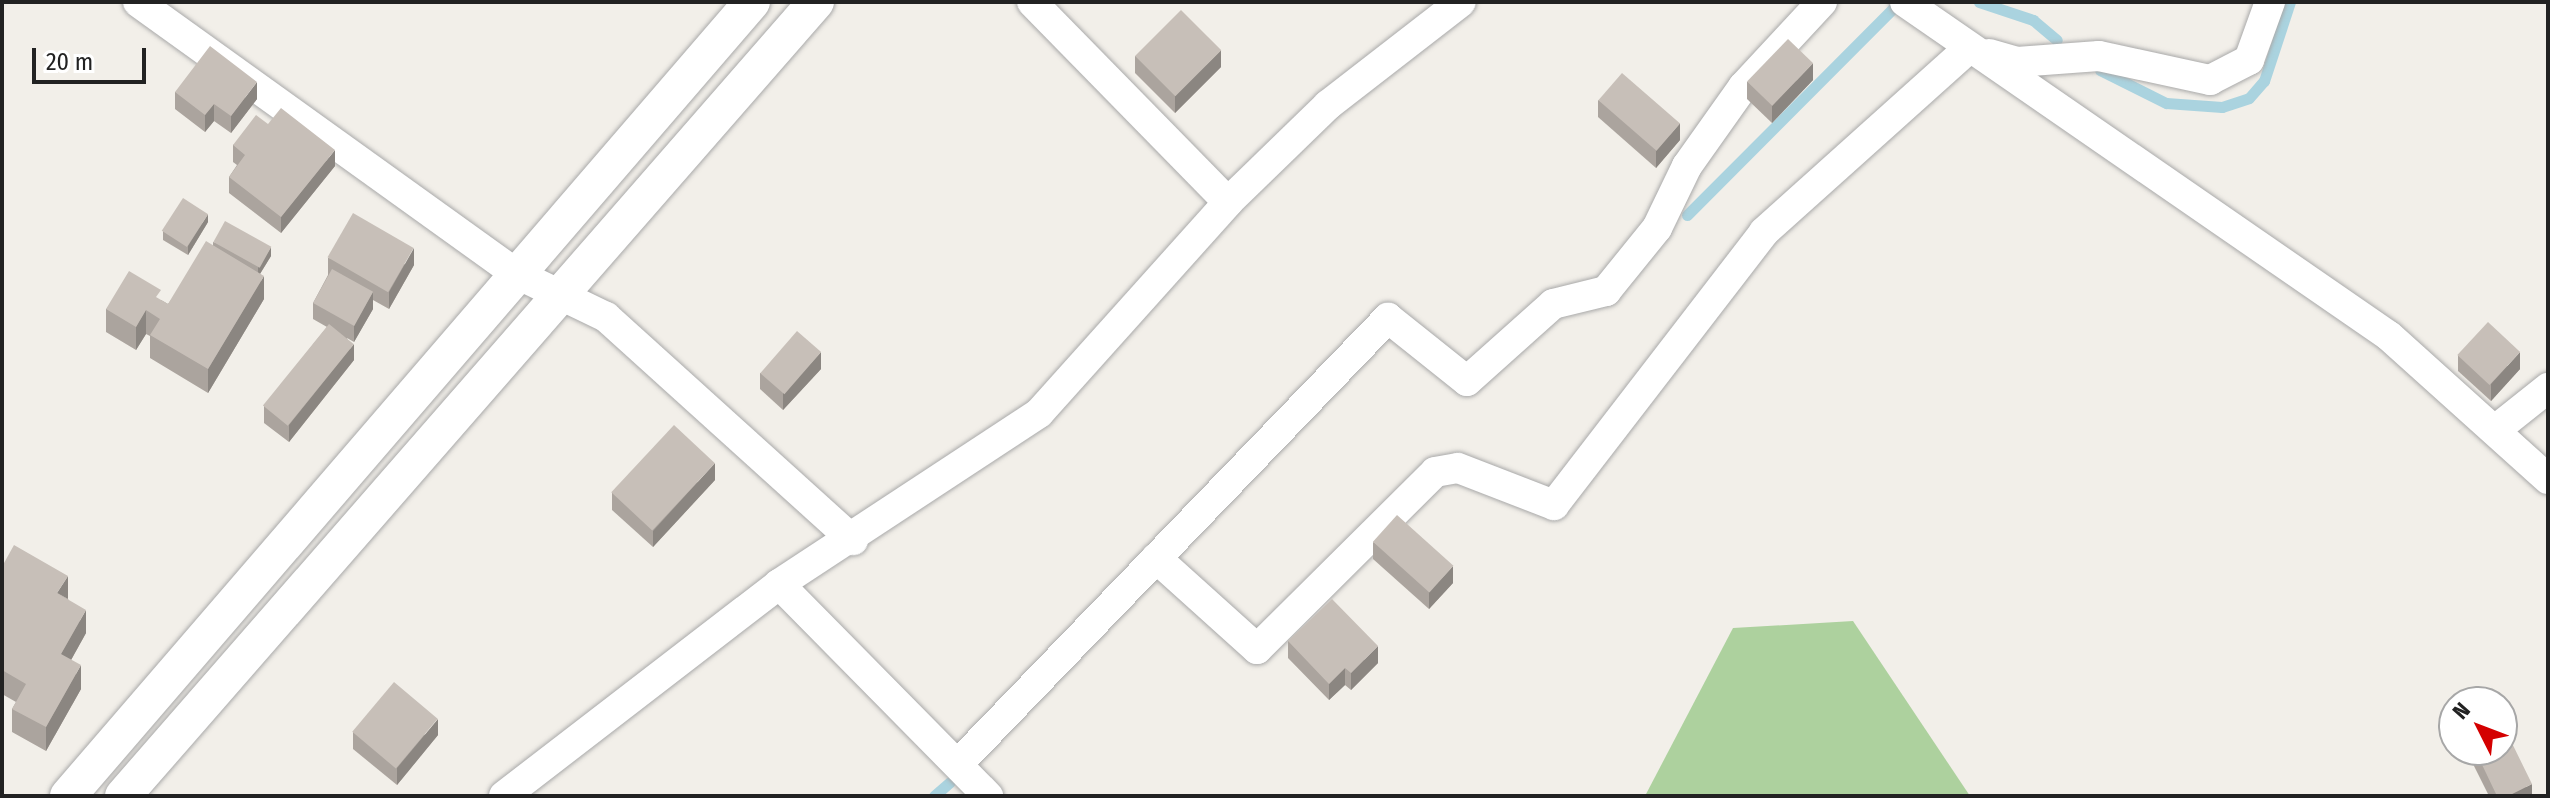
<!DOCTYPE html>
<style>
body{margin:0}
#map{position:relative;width:2550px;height:798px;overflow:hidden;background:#f2efe9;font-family:"Fira Sans Condensed",sans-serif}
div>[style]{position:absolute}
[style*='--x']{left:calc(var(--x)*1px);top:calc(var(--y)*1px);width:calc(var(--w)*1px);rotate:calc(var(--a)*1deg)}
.forest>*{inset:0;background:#add19e}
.stream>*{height:11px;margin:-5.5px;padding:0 5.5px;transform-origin:5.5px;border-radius:5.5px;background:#aad3df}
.roads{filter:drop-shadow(0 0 2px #a9a9a9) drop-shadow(0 0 2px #a9a9a9)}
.minor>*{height:30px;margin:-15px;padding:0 15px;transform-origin:15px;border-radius:15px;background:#fff}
.tertiary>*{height:36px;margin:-18px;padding:0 18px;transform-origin:18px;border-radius:18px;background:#fff}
.wall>*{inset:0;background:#aba49e}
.shaded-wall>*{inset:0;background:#8b8681}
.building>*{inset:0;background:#c7bfb8;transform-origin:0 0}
span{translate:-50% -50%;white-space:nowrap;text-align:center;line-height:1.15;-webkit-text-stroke:8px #fff;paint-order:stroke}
.frame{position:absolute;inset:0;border:4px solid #222;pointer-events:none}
.north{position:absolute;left:2438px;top:686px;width:80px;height:80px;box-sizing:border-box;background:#fff;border:2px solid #a7a7a7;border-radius:50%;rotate:312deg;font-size:22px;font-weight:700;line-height:32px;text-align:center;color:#222}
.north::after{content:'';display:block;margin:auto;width:28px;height:36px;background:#d40000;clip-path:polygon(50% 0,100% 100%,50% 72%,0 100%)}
.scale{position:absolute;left:32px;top:48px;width:114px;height:36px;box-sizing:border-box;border:4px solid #222;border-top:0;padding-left:10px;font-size:24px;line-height:28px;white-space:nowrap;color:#222;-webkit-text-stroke:6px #fff;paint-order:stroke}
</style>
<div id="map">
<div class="forest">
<i style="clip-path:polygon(1853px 621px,1970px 796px,1645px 796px,1733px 628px)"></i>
</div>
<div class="stream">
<i style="--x:1979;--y:2;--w:57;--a:18.4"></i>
<i style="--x:2033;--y:20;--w:31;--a:40"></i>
<i style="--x:2100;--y:70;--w:74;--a:26.6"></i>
<i style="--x:2166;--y:103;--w:56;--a:4.1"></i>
<i style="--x:2222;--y:107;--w:28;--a:-18"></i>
<i style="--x:2249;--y:98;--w:23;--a:-49"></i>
<i style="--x:2264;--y:81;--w:83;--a:-71.8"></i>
<i style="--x:1687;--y:215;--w:301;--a:-45.1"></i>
<i style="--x:934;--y:796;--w:21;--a:-41"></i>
</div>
<div class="roads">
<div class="minor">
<i style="--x:138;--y:2;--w:464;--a:35.7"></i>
<i style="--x:515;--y:273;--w:101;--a:25.8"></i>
<i style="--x:606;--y:317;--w:333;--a:42.1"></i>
<i style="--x:1032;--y:2;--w:280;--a:45.6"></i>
<i style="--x:1905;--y:2;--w:588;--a:34.61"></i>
<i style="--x:2389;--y:336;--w:214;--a:42"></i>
<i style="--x:1989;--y:54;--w:29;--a:16"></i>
<i style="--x:2017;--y:62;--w:82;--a:-4.2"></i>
<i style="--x:2099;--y:56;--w:114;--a:12.2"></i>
<i style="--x:2210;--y:80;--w:44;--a:-27.1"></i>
<i style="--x:2249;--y:60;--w:62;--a:-70.1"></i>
<i style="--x:2499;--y:427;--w:63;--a:-38.5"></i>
<i style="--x:1156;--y:558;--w:136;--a:42"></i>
<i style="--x:1257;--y:649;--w:251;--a:-44.8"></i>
<i style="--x:1435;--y:472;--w:23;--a:-10"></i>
<i style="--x:1458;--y:468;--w:103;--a:21.1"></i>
<i style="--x:1554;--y:505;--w:344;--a:-52.4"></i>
<i style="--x:1764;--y:232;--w:274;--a:-41.9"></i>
<i style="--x:779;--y:584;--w:298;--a:45.4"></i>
<i style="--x:958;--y:764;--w:620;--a:-46.05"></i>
<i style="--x:1388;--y:318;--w:101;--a:38.6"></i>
<i style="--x:1467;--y:381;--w:115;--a:-41.8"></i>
<i style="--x:1553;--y:304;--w:55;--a:-13.8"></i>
<i style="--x:1606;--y:291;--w:81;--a:-51"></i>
<i style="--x:1657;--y:228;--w:69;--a:-64.2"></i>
<i style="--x:1687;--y:166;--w:97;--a:-54.7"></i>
<i style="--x:1743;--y:87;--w:116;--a:-47.1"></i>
<i style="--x:504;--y:796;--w:347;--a:-37.6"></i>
<i style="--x:779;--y:584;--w:311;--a:-33.3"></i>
<i style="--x:1039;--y:413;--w:283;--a:-48.1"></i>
<i style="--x:1228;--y:202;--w:139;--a:-44.1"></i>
<i style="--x:1328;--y:105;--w:168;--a:-37.8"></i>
</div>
<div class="tertiary">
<i style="--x:68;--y:796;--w:1048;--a:-49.26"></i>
<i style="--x:123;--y:796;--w:1054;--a:-48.89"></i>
</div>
</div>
<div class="wall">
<i style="clip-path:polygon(1135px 56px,1221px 67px,1175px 113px,1135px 73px)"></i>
<i style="clip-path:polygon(1813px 80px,1772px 123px,1747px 99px,1747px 82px)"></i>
<i style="clip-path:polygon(175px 92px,257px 99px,231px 133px,214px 121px,205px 132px,175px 109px)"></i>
<i style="clip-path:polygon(1598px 100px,1680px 140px,1656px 168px,1598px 117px)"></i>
<i style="clip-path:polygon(268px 124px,335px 166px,281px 233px,229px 193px,229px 177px,237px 165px,233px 162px,233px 145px)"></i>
<i style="clip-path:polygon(208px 222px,188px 255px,163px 240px,163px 231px)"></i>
<i style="clip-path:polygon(213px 242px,271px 256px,260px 274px,264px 299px,208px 393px,150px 358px,150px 336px,146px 334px,136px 350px,106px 332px,106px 309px,161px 300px,168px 304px,213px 245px)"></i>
<i style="clip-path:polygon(328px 258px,414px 265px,389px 309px,373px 300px,373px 309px,354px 342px,347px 338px,354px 360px,289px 442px,264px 423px,264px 406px,327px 327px,313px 319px,313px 303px,328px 275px)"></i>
<i style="clip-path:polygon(2458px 355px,2520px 369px,2491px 401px,2458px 371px)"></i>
<i style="clip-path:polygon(821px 369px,783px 410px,760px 389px,760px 373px)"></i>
<i style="clip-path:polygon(715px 480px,653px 547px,612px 510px,612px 493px)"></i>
<i style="clip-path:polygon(1373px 542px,1453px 583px,1429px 609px,1373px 559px)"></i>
<i style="clip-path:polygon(2px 562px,68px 599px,86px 633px,71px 660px,81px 689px,46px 751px,12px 732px,12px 709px,16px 702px,2px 694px)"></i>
<i style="clip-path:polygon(1288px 641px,1378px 663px,1351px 690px,1345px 685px,1329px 700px,1288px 658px)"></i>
<i style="clip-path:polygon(353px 732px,438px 735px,397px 785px,353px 749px)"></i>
<i style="clip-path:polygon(2460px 750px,2502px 750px,2532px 796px,2489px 796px,2474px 766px,2474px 761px,2466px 764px)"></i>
</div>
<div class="shaded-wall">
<i style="clip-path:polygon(1221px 50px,1221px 67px,1175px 113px,1175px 96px)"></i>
<i style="clip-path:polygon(1813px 63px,1813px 80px,1772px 123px,1772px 106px)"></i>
<i style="clip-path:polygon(257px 82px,257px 99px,231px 133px,231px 116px)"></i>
<i style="clip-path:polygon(214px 104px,214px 121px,205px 132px,205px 115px)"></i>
<i style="clip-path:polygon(1680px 123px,1680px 140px,1656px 168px,1656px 151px)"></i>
<i style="clip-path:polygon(335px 150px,335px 166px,281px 233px,281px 217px)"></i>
<i style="clip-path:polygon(208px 214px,208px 222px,188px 255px,188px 246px)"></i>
<i style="clip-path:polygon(271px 247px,271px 256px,258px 277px,258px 268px)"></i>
<i style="clip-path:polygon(414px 248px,414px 265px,389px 309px,389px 292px)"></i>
<i style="clip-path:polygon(264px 276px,264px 299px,208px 393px,208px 369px)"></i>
<i style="clip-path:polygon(373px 292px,373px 309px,354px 342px,354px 325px)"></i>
<i style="clip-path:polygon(146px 310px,146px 334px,136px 350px,136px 327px)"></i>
<i style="clip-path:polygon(354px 344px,354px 360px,289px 442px,289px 425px)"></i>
<i style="clip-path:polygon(821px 352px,821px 369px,783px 410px,783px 393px)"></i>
<i style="clip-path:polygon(2520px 352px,2520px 369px,2491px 401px,2491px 384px)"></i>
<i style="clip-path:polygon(715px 463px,715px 480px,653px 547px,653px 531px)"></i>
<i style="clip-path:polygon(1453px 566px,1453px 583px,1429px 609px,1429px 592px)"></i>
<i style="clip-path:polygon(68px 576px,68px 599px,57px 593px)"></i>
<i style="clip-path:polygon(86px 610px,86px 633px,61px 678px,61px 654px)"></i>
<i style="clip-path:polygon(1378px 646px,1378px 663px,1351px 690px,1351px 673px)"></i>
<i style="clip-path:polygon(81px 665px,81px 689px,46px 751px,46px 727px)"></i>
<i style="clip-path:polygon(1345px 668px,1345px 685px,1329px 700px,1329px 684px)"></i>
<i style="clip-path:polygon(438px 719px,438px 735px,397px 785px,397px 768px)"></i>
<i style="clip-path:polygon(2474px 752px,2474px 761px,2466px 764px,2466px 755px)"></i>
<i style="clip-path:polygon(2532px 784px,2532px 796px,2508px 796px)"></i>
</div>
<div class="building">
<i style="left:1181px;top:10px;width:57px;height:65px;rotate:45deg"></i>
<i style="left:1788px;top:39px;width:35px;height:59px;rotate:44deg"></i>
<i style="clip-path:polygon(210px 46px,257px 82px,231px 116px,214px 104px,205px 115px,175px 92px)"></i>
<i style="left:1622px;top:73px;width:77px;height:36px;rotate:41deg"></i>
<i style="clip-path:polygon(281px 108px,335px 150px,281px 217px,229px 177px,245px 155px,233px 145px,256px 115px,268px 124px)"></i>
<i style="left:183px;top:198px;width:30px;height:39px;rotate:33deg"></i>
<i style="left:353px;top:213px;width:70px;height:51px;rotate:30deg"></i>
<i style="left:225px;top:221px;width:53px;height:24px;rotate:29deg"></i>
<i style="clip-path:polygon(206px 241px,264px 276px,208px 369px,150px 335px,160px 319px,146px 310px,136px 327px,106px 309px,129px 271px,161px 290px,156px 297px,168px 304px)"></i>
<i style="left:332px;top:269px;width:47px;height:39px;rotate:29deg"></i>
<i style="left:2488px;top:322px;width:44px;height:45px;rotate:43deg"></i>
<i style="left:329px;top:324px;width:32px;height:105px;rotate:39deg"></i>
<i style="left:797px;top:331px;width:32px;height:56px;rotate:41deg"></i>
<i style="left:674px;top:425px;width:56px;height:92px;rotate:43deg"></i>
<i style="left:1397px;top:515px;width:76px;height:36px;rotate:42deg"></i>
<i style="clip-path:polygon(14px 545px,68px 576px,57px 593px,86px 610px,61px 654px,81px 665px,46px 727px,12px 709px,26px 684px,2px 670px,2px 562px,4px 563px)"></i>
<i style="clip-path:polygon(1332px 599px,1378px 646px,1351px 673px,1345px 668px,1329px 684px,1288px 641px)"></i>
<i style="left:394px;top:682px;width:57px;height:65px;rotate:40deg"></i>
<i style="clip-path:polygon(2507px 733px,2532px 784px,2508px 796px,2497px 796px,2475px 750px,2502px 750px,2502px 735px)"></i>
<i style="clip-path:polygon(2464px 750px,2474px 750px,2474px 752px,2466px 755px)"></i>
</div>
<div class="frame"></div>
<div class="north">N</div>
<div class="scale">20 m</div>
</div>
